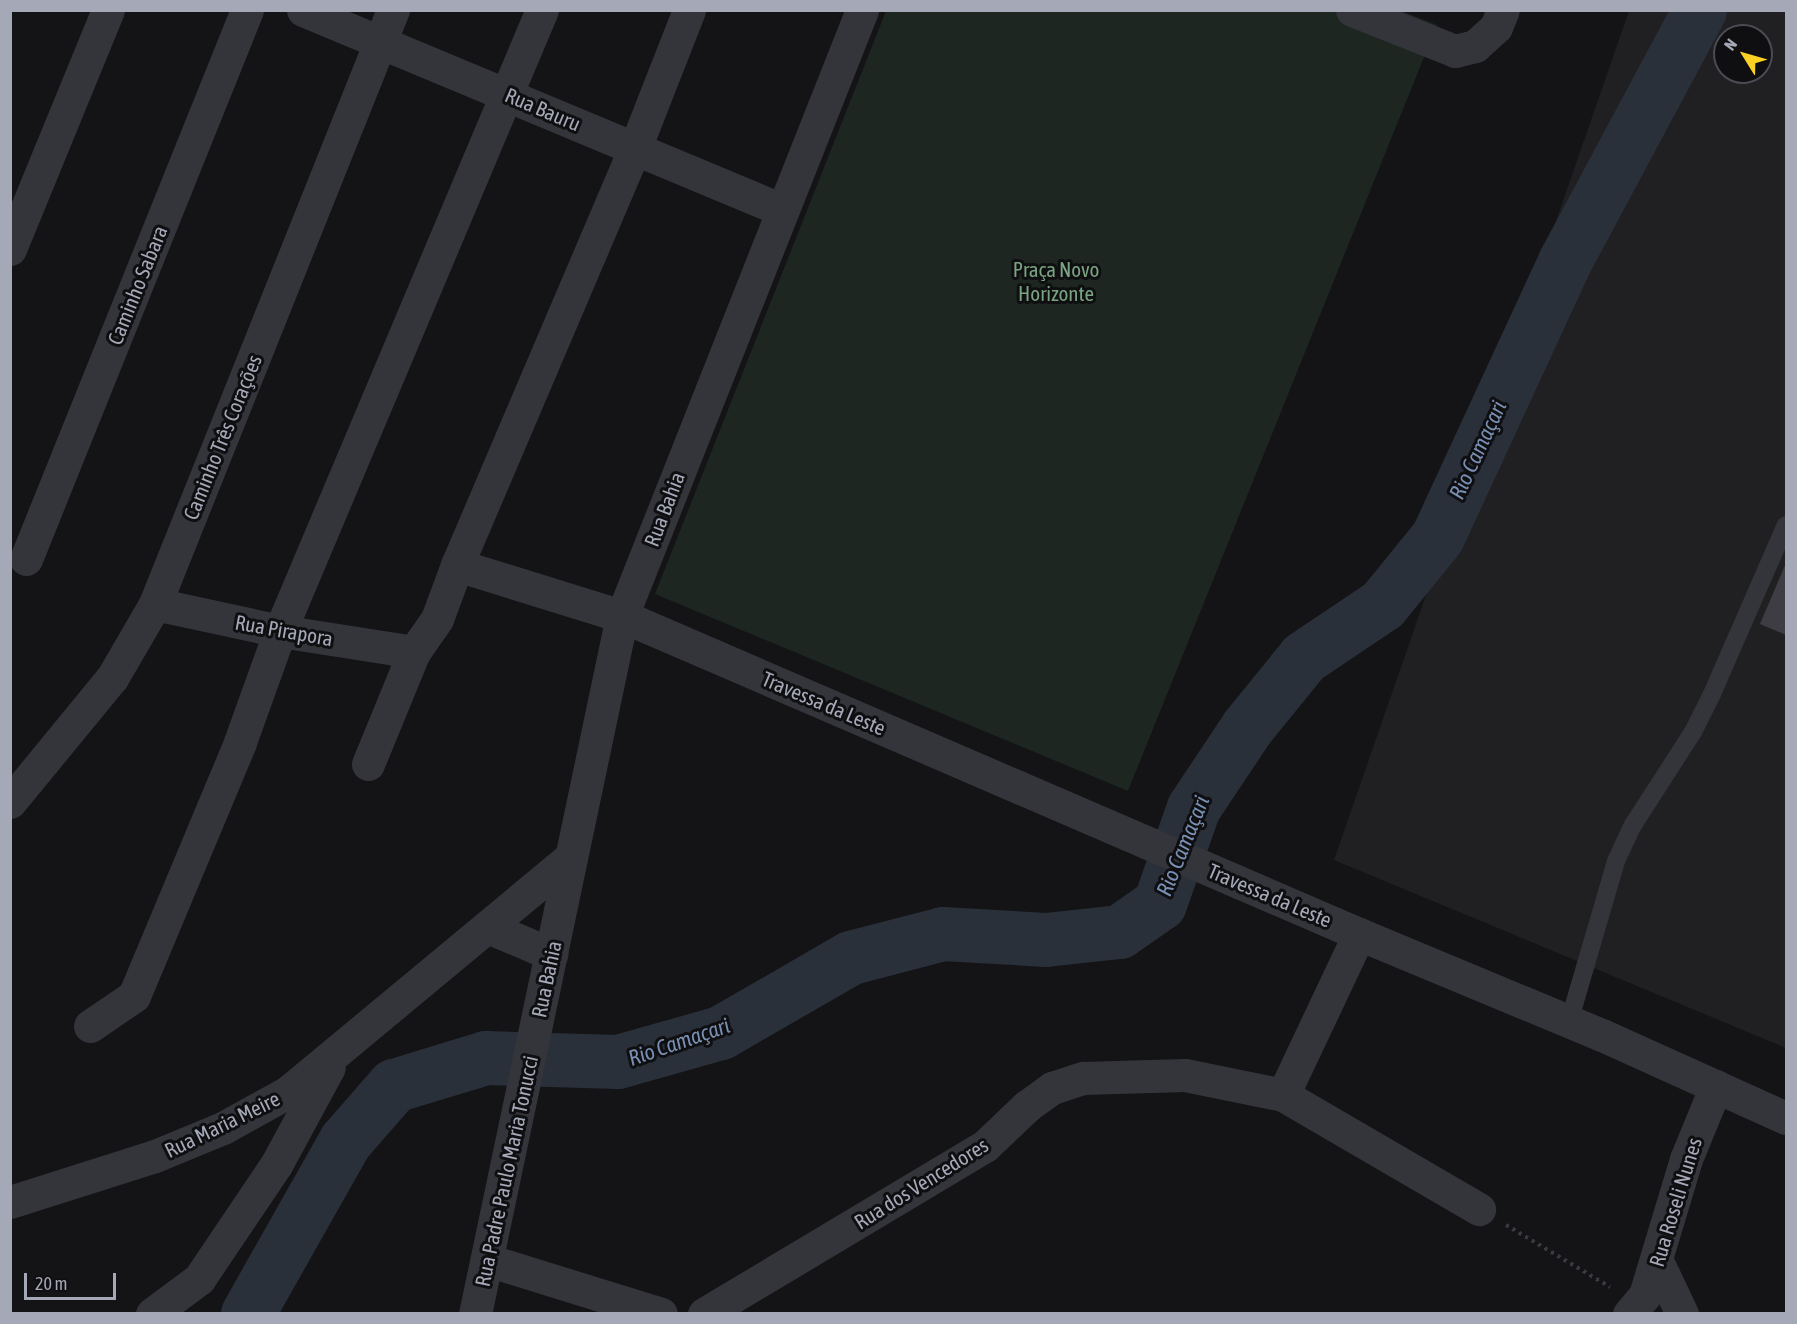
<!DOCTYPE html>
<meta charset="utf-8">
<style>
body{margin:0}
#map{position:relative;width:1797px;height:1324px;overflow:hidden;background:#141416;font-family:"Asap Condensed",sans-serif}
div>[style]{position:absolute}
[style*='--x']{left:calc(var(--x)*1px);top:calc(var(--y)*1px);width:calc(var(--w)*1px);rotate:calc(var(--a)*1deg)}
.built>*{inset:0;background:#202023}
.green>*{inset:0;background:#1d2620}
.river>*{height:54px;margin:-27px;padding:0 27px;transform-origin:27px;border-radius:27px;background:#29303a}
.building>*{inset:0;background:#3e3d43}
.path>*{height:4px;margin-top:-2px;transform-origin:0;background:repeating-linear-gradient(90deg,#3a3b42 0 3px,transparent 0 7.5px)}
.service>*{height:18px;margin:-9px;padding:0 9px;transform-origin:9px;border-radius:9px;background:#34353b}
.minor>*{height:33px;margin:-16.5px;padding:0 16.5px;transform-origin:16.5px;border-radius:16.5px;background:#34353b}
.tertiary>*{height:33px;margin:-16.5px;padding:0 16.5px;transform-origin:16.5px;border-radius:16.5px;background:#34353b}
span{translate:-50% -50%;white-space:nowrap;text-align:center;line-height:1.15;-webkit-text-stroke:6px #0f0f11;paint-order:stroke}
.street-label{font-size:21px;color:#a4a8b7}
.park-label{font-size:21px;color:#7aa382}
.water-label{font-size:22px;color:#7990b4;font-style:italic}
.frame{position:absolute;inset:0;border:12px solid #a4a8b7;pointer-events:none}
.north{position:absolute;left:1713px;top:24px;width:60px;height:60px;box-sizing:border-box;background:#0f0f11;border:2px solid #4b4c53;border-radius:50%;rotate:307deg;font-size:16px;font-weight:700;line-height:24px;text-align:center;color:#a4a8b7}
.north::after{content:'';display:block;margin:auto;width:21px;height:27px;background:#fdd124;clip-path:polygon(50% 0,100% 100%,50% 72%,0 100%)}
.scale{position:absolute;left:24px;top:1273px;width:92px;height:27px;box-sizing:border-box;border:3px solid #a4a8b7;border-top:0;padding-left:8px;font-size:18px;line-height:21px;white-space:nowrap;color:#a4a8b7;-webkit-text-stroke:4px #0f0f11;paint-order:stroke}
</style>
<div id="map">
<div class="built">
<i style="clip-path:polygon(evenodd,1629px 11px,1786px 11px,1786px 1048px,1334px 860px,1629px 11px,1725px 36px,1761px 36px,1761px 72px,1725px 72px,1725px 36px)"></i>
</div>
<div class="green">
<i style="clip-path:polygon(1399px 10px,1437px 25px,1128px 791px,655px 594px,886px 11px)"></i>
</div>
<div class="river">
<i style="--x:248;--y:1314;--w:199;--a:-60.5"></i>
<i style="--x:346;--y:1141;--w:73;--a:-48.9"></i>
<i style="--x:394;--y:1086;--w:96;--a:-16.9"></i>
<i style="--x:486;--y:1058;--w:132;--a:1.7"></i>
<i style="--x:618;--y:1062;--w:107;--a:-15.7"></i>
<i style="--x:721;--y:1033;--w:150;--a:-30"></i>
<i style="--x:851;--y:958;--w:95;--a:-14.6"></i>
<i style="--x:943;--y:934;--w:103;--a:3.3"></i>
<i style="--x:1046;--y:940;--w:74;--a:-6.2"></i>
<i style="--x:1120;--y:932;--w:49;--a:-35"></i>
<i style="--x:1160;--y:904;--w:102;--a:-70.5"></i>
<i style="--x:1194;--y:808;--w:97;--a:-56.3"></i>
<i style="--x:1248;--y:727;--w:89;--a:-50.9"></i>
<i style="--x:1304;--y:658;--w:95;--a:-33.9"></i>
<i style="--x:1383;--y:605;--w:87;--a:-51"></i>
<i style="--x:1438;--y:537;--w:303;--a:-65.2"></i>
<i style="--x:1565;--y:262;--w:286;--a:-61.8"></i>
</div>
<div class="building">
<i style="clip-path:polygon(1786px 563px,1786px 635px,1760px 624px)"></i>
</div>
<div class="path">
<i style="--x:1506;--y:1225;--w:121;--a:30.8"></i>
</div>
<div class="service">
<i style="--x:1569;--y:1022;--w:168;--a:-73.7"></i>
<i style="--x:1616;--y:861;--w:40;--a:-65"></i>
<i style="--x:1633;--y:825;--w:111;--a:-57.2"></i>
<i style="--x:1693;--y:732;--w:42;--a:-63.4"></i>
<i style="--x:1712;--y:694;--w:184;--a:-66.4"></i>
</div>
<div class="minor">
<i style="--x:303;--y:10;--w:519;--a:22.66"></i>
<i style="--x:1352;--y:10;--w:111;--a:21.7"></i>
<i style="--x:1455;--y:51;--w:21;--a:-14"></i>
<i style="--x:1475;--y:46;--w:28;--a:-42"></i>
<i style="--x:1496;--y:27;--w:18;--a:-68"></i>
<i style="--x:10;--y:249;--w:258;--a:-67.7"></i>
<i style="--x:26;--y:559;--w:592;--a:-68.07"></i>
<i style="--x:457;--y:565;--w:173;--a:17.2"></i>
<i style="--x:155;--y:604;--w:128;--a:12.2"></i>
<i style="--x:280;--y:631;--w:136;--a:8.9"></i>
<i style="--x:368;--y:764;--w:121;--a:-67.7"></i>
<i style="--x:414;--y:652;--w:40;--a:-55.1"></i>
<i style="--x:437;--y:619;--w:58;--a:-69.7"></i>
<i style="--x:457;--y:565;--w:453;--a:-66.9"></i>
<i style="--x:635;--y:148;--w:148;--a:-68.6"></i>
<i style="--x:10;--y:802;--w:161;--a:-50.6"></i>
<i style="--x:112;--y:678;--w:86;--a:-59.8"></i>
<i style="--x:155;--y:604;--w:640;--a:-68.17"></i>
<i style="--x:488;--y:927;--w:69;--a:23.2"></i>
<i style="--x:90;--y:1026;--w:53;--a:-34.3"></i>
<i style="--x:134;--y:996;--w:275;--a:-67.3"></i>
<i style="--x:240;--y:742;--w:118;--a:-70.2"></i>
<i style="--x:280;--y:631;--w:674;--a:-67.13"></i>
<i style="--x:1283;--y:1095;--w:178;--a:-64.7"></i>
<i style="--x:10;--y:1202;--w:152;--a:-17.6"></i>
<i style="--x:155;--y:1156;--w:74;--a:-22.4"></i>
<i style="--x:223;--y:1128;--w:74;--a:-29"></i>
<i style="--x:288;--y:1092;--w:368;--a:-39.7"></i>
<i style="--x:487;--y:1260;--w:182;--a:17.2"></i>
<i style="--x:1657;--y:1261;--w:59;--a:64.7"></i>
<i style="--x:152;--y:1314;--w:59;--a:-36.7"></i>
<i style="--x:199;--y:1279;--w:138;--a:-56"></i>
<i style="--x:276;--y:1165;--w:111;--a:-61.6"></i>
<i style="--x:704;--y:1314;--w:327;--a:-30.9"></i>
<i style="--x:985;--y:1146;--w:58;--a:-43.6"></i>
<i style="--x:1027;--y:1106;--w:31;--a:-36"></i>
<i style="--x:1052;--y:1088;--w:33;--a:-18"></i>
<i style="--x:1083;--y:1078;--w:102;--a:-1.7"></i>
<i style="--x:1185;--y:1075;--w:100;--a:11.5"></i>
<i style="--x:1283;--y:1095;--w:227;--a:30.2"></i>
<i style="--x:1629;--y:1314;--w:25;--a:-50"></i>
<i style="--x:1645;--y:1295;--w:142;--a:-73.2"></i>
<i style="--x:1686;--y:1159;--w:79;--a:-67.7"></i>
</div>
<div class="tertiary">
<i style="--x:622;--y:616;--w:803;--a:23.34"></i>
<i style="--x:1359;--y:934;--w:263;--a:22.6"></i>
<i style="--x:1602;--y:1035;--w:202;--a:24.3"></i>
<i style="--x:475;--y:1314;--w:713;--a:-78.11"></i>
<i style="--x:622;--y:616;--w:652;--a:-68.39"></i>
</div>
<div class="street-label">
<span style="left:543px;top:109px;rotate:23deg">Rua Bauru</span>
<span style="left:137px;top:285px;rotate:-68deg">Caminho Sabara</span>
<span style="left:222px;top:437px;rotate:-68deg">Caminho Três Corações</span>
<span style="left:664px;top:509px;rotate:-69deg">Rua Bahia</span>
<span style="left:284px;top:630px;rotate:10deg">Rua Pirapora</span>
<span style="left:824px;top:703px;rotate:23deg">Travessa da Leste</span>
<span style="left:1270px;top:895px;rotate:23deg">Travessa da Leste</span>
<span style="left:546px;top:979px;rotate:-78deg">Rua Bahia</span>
<span style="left:222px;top:1124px;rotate:-26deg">Rua Maria Meire</span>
<span style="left:506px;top:1171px;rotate:-78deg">Rua Padre Paulo Maria Tonucci</span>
<span style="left:921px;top:1183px;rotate:-32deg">Rua dos Vencedores</span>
<span style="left:1675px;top:1202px;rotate:-73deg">Rua Roseli Nunes</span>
</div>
<div class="park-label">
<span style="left:1056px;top:281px">Praça Novo<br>Horizonte</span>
</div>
<div class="water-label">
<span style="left:1478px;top:450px;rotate:-65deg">Rio Camaçari</span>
<span style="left:1183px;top:846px;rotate:-68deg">Rio Camaçari</span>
<span style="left:679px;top:1042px;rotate:-19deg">Rio Camaçari</span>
</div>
<div class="frame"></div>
<div class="north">N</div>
<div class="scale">20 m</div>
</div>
